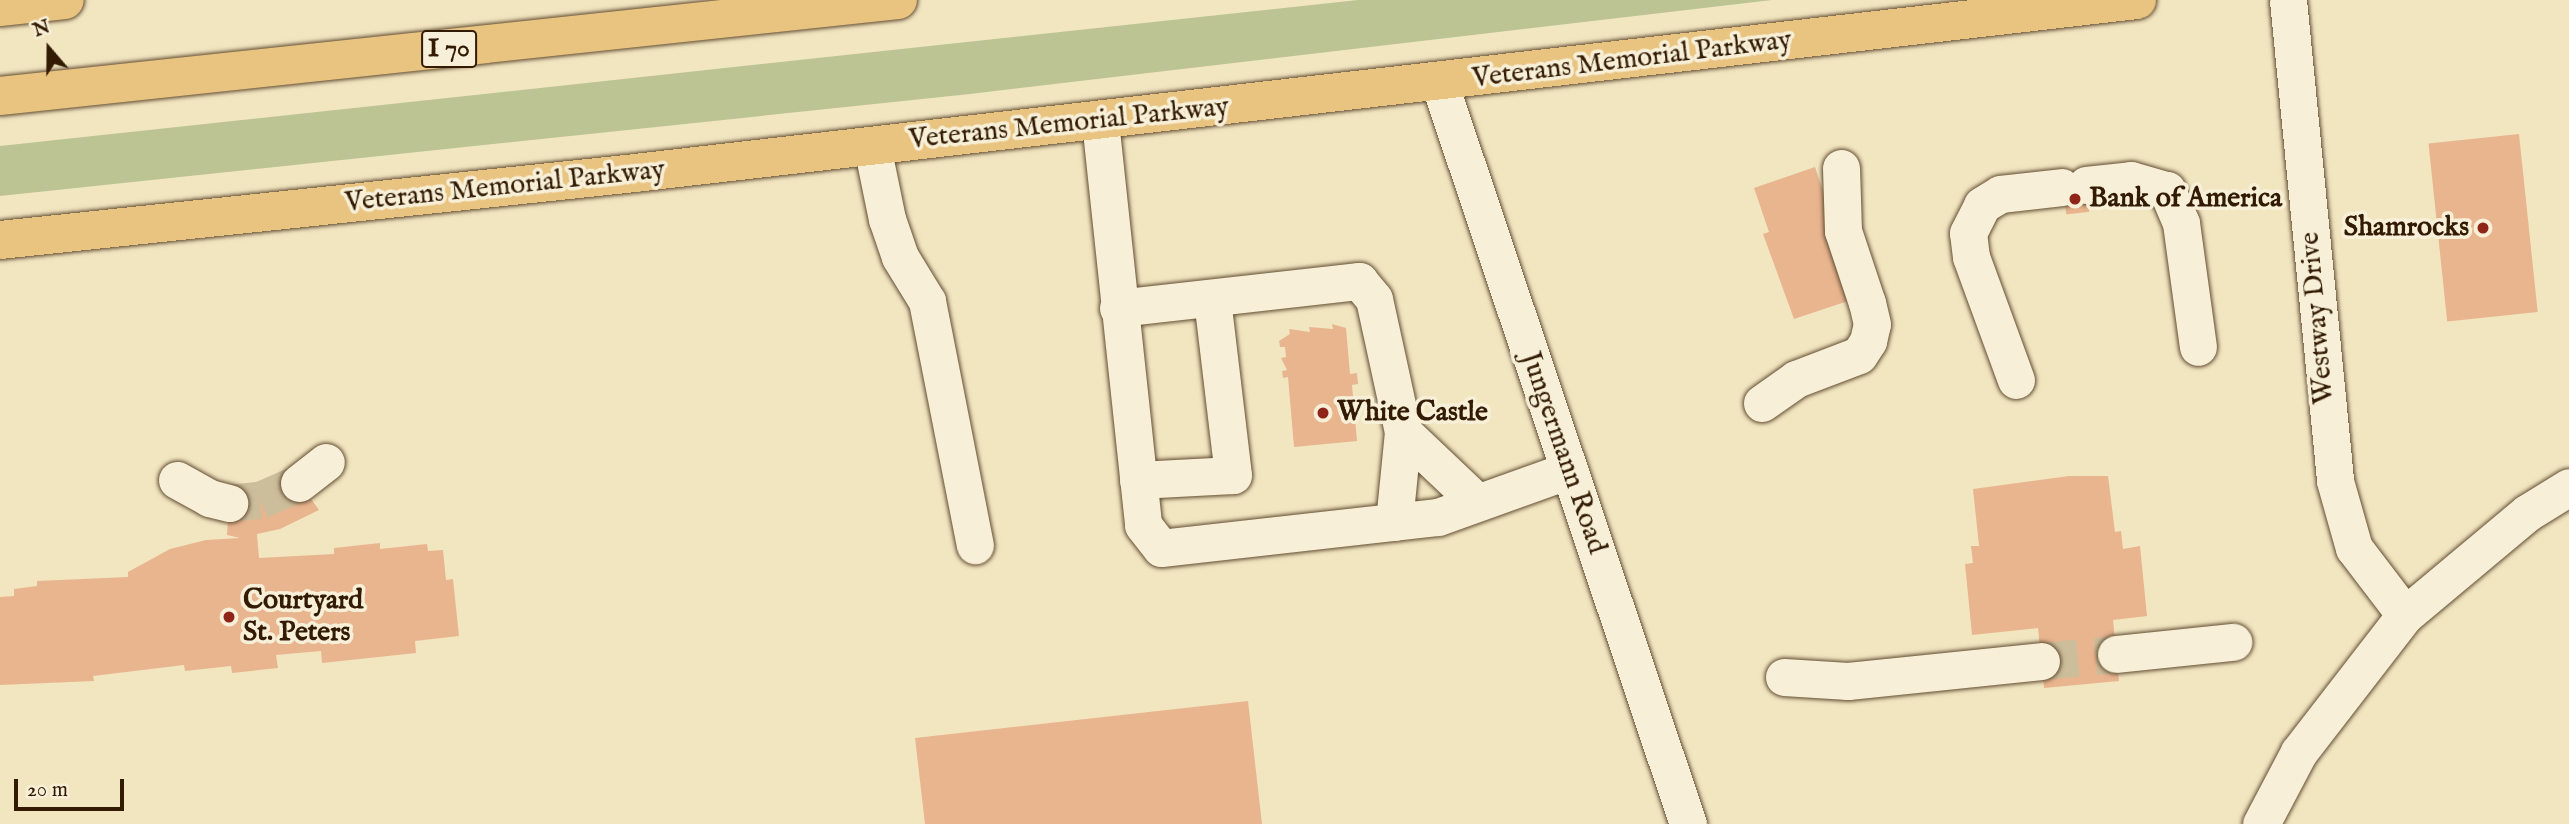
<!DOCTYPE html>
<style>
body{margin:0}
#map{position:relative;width:2569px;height:824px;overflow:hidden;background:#f2e6c1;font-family:"IM FELL English",serif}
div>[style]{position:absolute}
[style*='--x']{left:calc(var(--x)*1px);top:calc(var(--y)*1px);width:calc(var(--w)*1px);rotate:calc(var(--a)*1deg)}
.green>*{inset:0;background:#bbc492}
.building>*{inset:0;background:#e8b58f;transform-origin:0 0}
.minor-tunnel>*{height:37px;margin-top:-18.5px;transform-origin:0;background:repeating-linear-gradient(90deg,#ccbd9b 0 37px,transparent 0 55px)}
.roads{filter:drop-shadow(0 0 2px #634d32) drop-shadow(0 0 2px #634d32)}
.minor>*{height:37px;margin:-18.5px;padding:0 18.5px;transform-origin:18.5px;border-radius:18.5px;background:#f7efd7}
.major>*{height:38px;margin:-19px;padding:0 19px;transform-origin:19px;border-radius:19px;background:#e9c380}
.highway>*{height:38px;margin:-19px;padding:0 19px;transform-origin:19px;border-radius:19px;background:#e9c380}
.dots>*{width:19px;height:19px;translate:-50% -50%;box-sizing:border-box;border:4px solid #f7efd7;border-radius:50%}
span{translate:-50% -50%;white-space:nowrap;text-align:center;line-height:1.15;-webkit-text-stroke:7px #f7efd7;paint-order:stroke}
.shield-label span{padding:2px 5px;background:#f7efd7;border:2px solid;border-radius:5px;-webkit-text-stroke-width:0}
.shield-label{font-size:26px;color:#331a03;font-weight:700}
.street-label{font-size:28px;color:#331a03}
.poi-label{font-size:28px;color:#331a03;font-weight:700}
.left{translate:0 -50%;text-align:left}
.right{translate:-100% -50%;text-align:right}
.north{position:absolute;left:14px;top:14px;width:70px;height:70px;-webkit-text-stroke:5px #f7efd7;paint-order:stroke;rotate:340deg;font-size:19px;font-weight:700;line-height:28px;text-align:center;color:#331a03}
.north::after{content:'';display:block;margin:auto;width:24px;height:32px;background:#331a03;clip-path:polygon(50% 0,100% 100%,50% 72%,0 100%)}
.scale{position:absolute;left:14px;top:779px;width:110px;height:32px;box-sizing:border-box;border:4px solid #331a03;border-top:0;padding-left:9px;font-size:21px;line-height:24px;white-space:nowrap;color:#331a03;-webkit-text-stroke:5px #f7efd7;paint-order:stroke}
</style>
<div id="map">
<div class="green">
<i style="clip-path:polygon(1358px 0,1772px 0,970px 94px,0 196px,0 146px)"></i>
</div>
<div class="building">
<i style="left:2519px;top:134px;width:179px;height:91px;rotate:84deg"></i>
<i style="clip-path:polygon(1815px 167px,1837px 233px,1851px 300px,1794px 319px,1763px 234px,1769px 232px,1754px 188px)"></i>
<i style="left:2085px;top:178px;width:34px;height:23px;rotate:83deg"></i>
<i style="clip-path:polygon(1332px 324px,1346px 328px,1350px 374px,1357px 373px,1358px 384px,1352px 385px,1357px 441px,1294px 447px,1288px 377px,1283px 378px,1282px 371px,1287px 370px,1281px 358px,1286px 357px,1285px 347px,1280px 347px,1279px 341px,1290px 334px,1289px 329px,1310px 332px,1309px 327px,1333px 329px)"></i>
<i style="clip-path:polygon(290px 470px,319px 510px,280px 529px,257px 534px,259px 558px,334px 554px,334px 548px,380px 543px,380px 549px,427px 544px,428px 551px,443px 550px,446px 580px,453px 579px,459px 636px,415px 641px,416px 653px,322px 663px,321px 651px,276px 655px,278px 668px,232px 673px,231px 666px,185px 671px,184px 665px,93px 676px,94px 681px,0 685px,0 597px,14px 596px,14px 589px,37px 586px,37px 581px,128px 577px,128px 572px,170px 549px,206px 540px,240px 538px,227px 535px,230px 488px,267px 482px)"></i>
<i style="clip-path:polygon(2069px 476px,2108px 476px,2115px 532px,2121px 531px,2123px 549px,2140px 546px,2147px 616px,2113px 620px,2119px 681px,2044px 688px,2038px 628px,1972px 635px,1965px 564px,1973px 563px,1971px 546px,1979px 546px,1973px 489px)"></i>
<i style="clip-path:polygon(1248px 701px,1262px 824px,925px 824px,915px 738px)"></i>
</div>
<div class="minor-tunnel">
<i style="--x:229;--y:503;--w:31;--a:-6"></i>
<i style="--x:260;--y:500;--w:43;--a:-23.6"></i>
<i style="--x:2041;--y:661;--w:75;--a:-5.3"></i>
</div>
<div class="roads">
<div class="minor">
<i style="--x:2288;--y:0;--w:483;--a:84.4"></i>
<i style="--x:2335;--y:481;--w:70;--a:74.2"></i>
<i style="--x:2354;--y:548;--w:84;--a:52.7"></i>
<i style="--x:1439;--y:82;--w:783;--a:71.45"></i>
<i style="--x:1100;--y:121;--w:406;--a:83.9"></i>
<i style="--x:1143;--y:525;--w:29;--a:52"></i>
<i style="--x:1161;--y:548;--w:279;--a:-6.4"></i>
<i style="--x:1438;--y:517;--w:139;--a:-19.7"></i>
<i style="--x:872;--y:146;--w:75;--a:78.4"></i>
<i style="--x:887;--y:219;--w:40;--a:71.1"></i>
<i style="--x:900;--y:257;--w:52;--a:58.5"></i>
<i style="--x:927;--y:301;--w:249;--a:78.9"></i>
<i style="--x:2086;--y:185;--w:45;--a:-6.3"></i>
<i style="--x:2131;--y:180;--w:37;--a:16"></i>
<i style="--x:2167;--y:190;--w:36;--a:67"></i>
<i style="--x:2181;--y:223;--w:125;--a:82.2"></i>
<i style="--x:1118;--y:308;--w:243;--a:-6.4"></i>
<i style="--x:1359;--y:281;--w:23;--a:50"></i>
<i style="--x:1374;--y:299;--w:136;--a:77.7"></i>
<i style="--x:1403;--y:432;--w:102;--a:43.4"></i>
<i style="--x:2016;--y:380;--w:131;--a:-110.1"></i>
<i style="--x:1971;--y:257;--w:24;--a:-97"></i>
<i style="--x:1968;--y:233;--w:31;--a:-63"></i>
<i style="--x:1982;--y:205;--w:21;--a:-31"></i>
<i style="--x:2000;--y:194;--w:62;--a:-6.4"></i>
<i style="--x:1762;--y:403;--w:42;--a:-35.2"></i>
<i style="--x:1796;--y:379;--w:67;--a:-20.9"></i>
<i style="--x:1859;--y:355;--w:17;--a:-57"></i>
<i style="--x:1868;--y:341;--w:17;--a:-77"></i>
<i style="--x:1872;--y:324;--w:22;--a:-103"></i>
<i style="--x:1867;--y:303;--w:76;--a:-108.4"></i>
<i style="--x:1843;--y:231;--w:63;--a:-91.8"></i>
<i style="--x:177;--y:480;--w:37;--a:29"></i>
<i style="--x:209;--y:498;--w:21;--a:14"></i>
<i style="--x:1138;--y:480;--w:95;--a:-3"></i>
<i style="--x:1233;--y:475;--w:178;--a:-96.8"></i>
<i style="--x:299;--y:483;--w:34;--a:-38"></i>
<i style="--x:1394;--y:522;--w:90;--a:-84.3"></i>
<i style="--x:2116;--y:654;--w:118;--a:-5.9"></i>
<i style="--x:1784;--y:677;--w:64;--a:3.6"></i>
<i style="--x:1848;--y:681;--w:194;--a:-5.9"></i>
<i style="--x:2261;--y:824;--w:81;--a:-62.2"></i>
<i style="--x:2299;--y:752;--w:173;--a:-52.3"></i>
<i style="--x:2405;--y:615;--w:159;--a:-39.9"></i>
<i style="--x:2527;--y:513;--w:49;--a:-31.8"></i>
</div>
<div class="major">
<i style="--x:0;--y:240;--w:639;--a:-6.02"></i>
<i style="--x:635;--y:173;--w:1512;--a:-6.57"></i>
</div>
<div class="highway">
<i style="--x:0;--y:7;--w:65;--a:-6.1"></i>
<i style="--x:0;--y:96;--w:903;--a:-6.1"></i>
</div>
</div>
<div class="dots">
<i style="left:2075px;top:199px;background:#8f2418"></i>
<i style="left:2483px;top:228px;background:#8f2418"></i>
<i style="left:1323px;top:413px;background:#8f2418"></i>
<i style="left:229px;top:617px;background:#8f2418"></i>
</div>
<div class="shield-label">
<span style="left:449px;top:49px">I 70</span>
</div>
<div class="street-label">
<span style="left:1632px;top:60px;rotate:-7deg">Veterans Memorial Parkway</span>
<span style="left:1069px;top:124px;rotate:-6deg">Veterans Memorial Parkway</span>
<span style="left:505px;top:187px;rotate:-6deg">Veterans Memorial Parkway</span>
<span style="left:2318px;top:318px;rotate:-95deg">Westway Drive</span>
<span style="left:1563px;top:453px;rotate:71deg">Jungermann Road</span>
</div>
<div class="poi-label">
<span class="left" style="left:2089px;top:199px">Bank of America</span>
<span class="right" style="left:2469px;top:228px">Shamrocks</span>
<span class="left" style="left:1337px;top:413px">White Castle</span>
<span class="left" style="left:243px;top:617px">Courtyard<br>St. Peters</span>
</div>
<div class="north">N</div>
<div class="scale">20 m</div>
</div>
